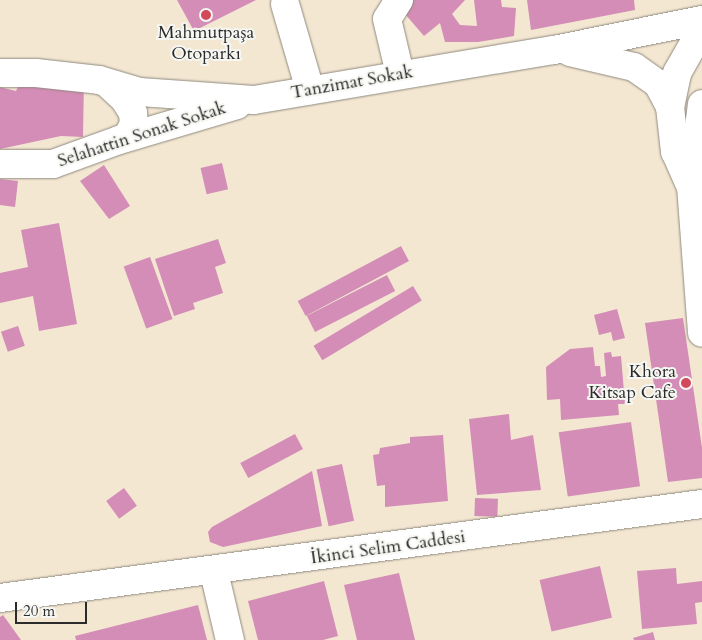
<!DOCTYPE html>
<meta charset="utf-8">
<style>
body{margin:0}
#map{position:relative;width:702px;height:640px;overflow:hidden;background:#f3e7d2;font-family:Cardo,serif}
div>[style]{position:absolute}
[style*='--x']{left:calc(var(--x)*1px);top:calc(var(--y)*1px);width:calc(var(--w)*1px);rotate:calc(var(--a)*1deg)}
.building>*{inset:0;background:#d38db6;transform-origin:0 0}
.roads{filter:drop-shadow(0 0 1px #8f897e) drop-shadow(0 0 1px #8f897e)}
.minor>*{height:28px;margin:-14px;padding:0 14px;transform-origin:14px;border-radius:14px;background:#fff}
.dots>*{width:14px;height:14px;translate:-50% -50%;box-sizing:border-box;border:2px solid #f6f6f2;border-radius:50%}
span{translate:-50% -50%;white-space:nowrap;text-align:center;line-height:1.15;-webkit-text-stroke:4px #f6f6f2;paint-order:stroke}
.poi-label{font-size:18px;color:#2b2b2b}
.right{translate:-100% -50%;text-align:right}
.street-label{font-size:18px;color:#2b2b2b}
.scale{position:absolute;left:15px;top:602px;width:72px;height:22px;box-sizing:border-box;border:2px solid #2b2b2b;border-top:0;padding-left:6px;font-size:15px;line-height:18px;white-space:nowrap;color:#2b2b2b;-webkit-text-stroke:4px #f6f6f2;paint-order:stroke}
</style>
<div id="map">
<div class="building">
<i style="clip-path:polygon(177px 0,256px 0,194px 31px)"></i>
<i style="clip-path:polygon(407px 0,465px 0,452px 14px,460px 25px,477px 26px,474px 0,501px 0,502px 7px,516px 8px,514px 36px,478px 42px,445px 42px,440px 23px,424px 36px,399px 7px)"></i>
<i style="clip-path:polygon(527px 0,634px 0,635px 10px,531px 30px)"></i>
<i style="clip-path:polygon(23px 76px,84px 77px,83px 137px,61px 136px,0 149px,0 87px,16px 91px)"></i>
<i style="left:222px;top:163px;width:27px;height:22px;rotate:77deg"></i>
<i style="clip-path:polygon(104px 165px,130px 206px,109px 219px,80px 181px)"></i>
<i style="clip-path:polygon(0 179px,18px 181px,15px 207px,0 205px)"></i>
<i style="clip-path:polygon(59px 223px,77px 324px,39px 331px,33px 296px,0 303px,0 273px,28px 267px,21px 230px)"></i>
<i style="clip-path:polygon(218px 239px,226px 263px,215px 267px,223px 293px,193px 303px,195px 309px,174px 316px,155px 259px)"></i>
<i style="left:401px;top:246px;width:17px;height:117px;rotate:62deg"></i>
<i style="left:150px;top:257px;width:66px;height:28px;rotate:70deg"></i>
<i style="left:387px;top:275px;width:18px;height:90px;rotate:63deg"></i>
<i style="left:413px;top:286px;width:17px;height:116px;rotate:59deg"></i>
<i style="clip-path:polygon(617px 309px,625px 338px,613px 341px,611px 332px,599px 335px,594px 315px)"></i>
<i style="clip-path:polygon(683px 318px,702px 448px,702px 478px,668px 482px,645px 323px)"></i>
<i style="left:18px;top:326px;width:21px;height:18px;rotate:71deg"></i>
<i style="clip-path:polygon(593px 347px,595px 366px,600px 366px,601px 377px,606px 376px,604px 353px,611px 352px,612px 357px,621px 356px,625px 404px,618px 404px,619px 415px,561px 420px,560px 399px,547px 400px,546px 367px,570px 349px)"></i>
<i style="clip-path:polygon(509px 414px,511px 440px,533px 435px,541px 490px,477px 495px,469px 419px)"></i>
<i style="left:631px;top:422px;width:65px;height:73px;rotate:82deg"></i>
<i style="left:295px;top:434px;width:17px;height:62px;rotate:62deg"></i>
<i style="clip-path:polygon(443px 435px,448px 501px,385px 507px,385px 485px,377px 486px,373px 455px,379px 454px,380px 448px,410px 443px,410px 437px)"></i>
<i style="left:342px;top:464px;width:58px;height:26px;rotate:78deg"></i>
<i style="clip-path:polygon(312px 471px,322px 526px,223px 547px,210px 542px,208px 532px,212px 527px)"></i>
<i style="left:124px;top:488px;width:22px;height:22px;rotate:54deg"></i>
<i style="left:475px;top:498px;width:23px;height:18px;rotate:2deg"></i>
<i style="left:600px;top:566px;width:53px;height:62px;rotate:77deg"></i>
<i style="clip-path:polygon(676px 568px,677px 584px,702px 581px,702px 602px,695px 603px,697px 624px,642px 629px,637px 571px)"></i>
<i style="clip-path:polygon(399px 573px,415px 640px,357px 640px,344px 585px)"></i>
<i style="clip-path:polygon(324px 581px,338px 636px,323px 640px,258px 640px,248px 601px)"></i>
<i style="clip-path:polygon(198px 605px,207px 640px,76px 640px,75px 636px)"></i>
<i style="clip-path:polygon(3px 615px,21px 640px,0 640px,0 617px)"></i>
<i style="clip-path:polygon(653px 632px,655px 640px,634px 640px,633px 638px)"></i>
</div>
<div class="roads">
<div class="minor">
<i style="--x:399;--y:0;--w:22;--a:122"></i>
<i style="--x:387;--y:19;--w:57;--a:76.7"></i>
<i style="--x:285;--y:4;--w:90;--a:73.8"></i>
<i style="--x:570;--y:52;--w:66;--a:13.2"></i>
<i style="--x:634;--y:67;--w:29;--a:35"></i>
<i style="--x:658;--y:84;--w:26;--a:62"></i>
<i style="--x:0;--y:73;--w:36;--a:0"></i>
<i style="--x:36;--y:73;--w:63;--a:6.3"></i>
<i style="--x:99;--y:80;--w:43;--a:16.3"></i>
<i style="--x:140;--y:92;--w:114;--a:4"></i>
<i style="--x:254;--y:100;--w:304;--a:-9.5"></i>
<i style="--x:554;--y:50;--w:151;--a:-11.5"></i>
<i style="--x:107;--y:83;--w:25;--a:43"></i>
<i style="--x:125;--y:100;--w:15;--a:58"></i>
<i style="--x:133;--y:113;--w:11;--a:85"></i>
<i style="--x:134;--y:124;--w:15;--a:118"></i>
<i style="--x:702;--y:104;--w:83;--a:97.6"></i>
<i style="--x:691;--y:186;--w:147;--a:85.7"></i>
<i style="--x:0;--y:164;--w:53;--a:0"></i>
<i style="--x:53;--y:164;--w:70;--a:-20"></i>
<i style="--x:119;--y:140;--w:123;--a:-16.5"></i>
<i style="--x:690;--y:185;--w:36;--a:-114"></i>
<i style="--x:675;--y:152;--w:45;--a:-96.3"></i>
<i style="--x:670;--y:107;--w:35;--a:-78"></i>
<i style="--x:677;--y:73;--w:51;--a:-60.4"></i>
<i style="--x:214;--y:572;--w:70;--a:76.8"></i>
<i style="--x:0;--y:598;--w:708;--a:-7.63"></i>
</div>
</div>
<div class="dots">
<i style="left:206px;top:15px;background:#d1495b"></i>
<i style="left:686px;top:383px;background:#d1495b"></i>
</div>
<div class="poi-label">
<span style="left:206px;top:44px">Mahmutpaşa<br>Otoparkı</span>
<span class="right" style="left:676px;top:383px">Khora<br>Kitsap Cafe</span>
</div>
<div class="street-label">
<span style="left:352px;top:83px;rotate:-10deg">Tanzimat Sokak</span>
<span style="left:142px;top:135px;rotate:-18deg">Selahattin Sonak Sokak</span>
<span style="left:388px;top:548px;rotate:-8deg">İkinci Selim Caddesi</span>
</div>
<div class="scale">20 m</div>
</div>
